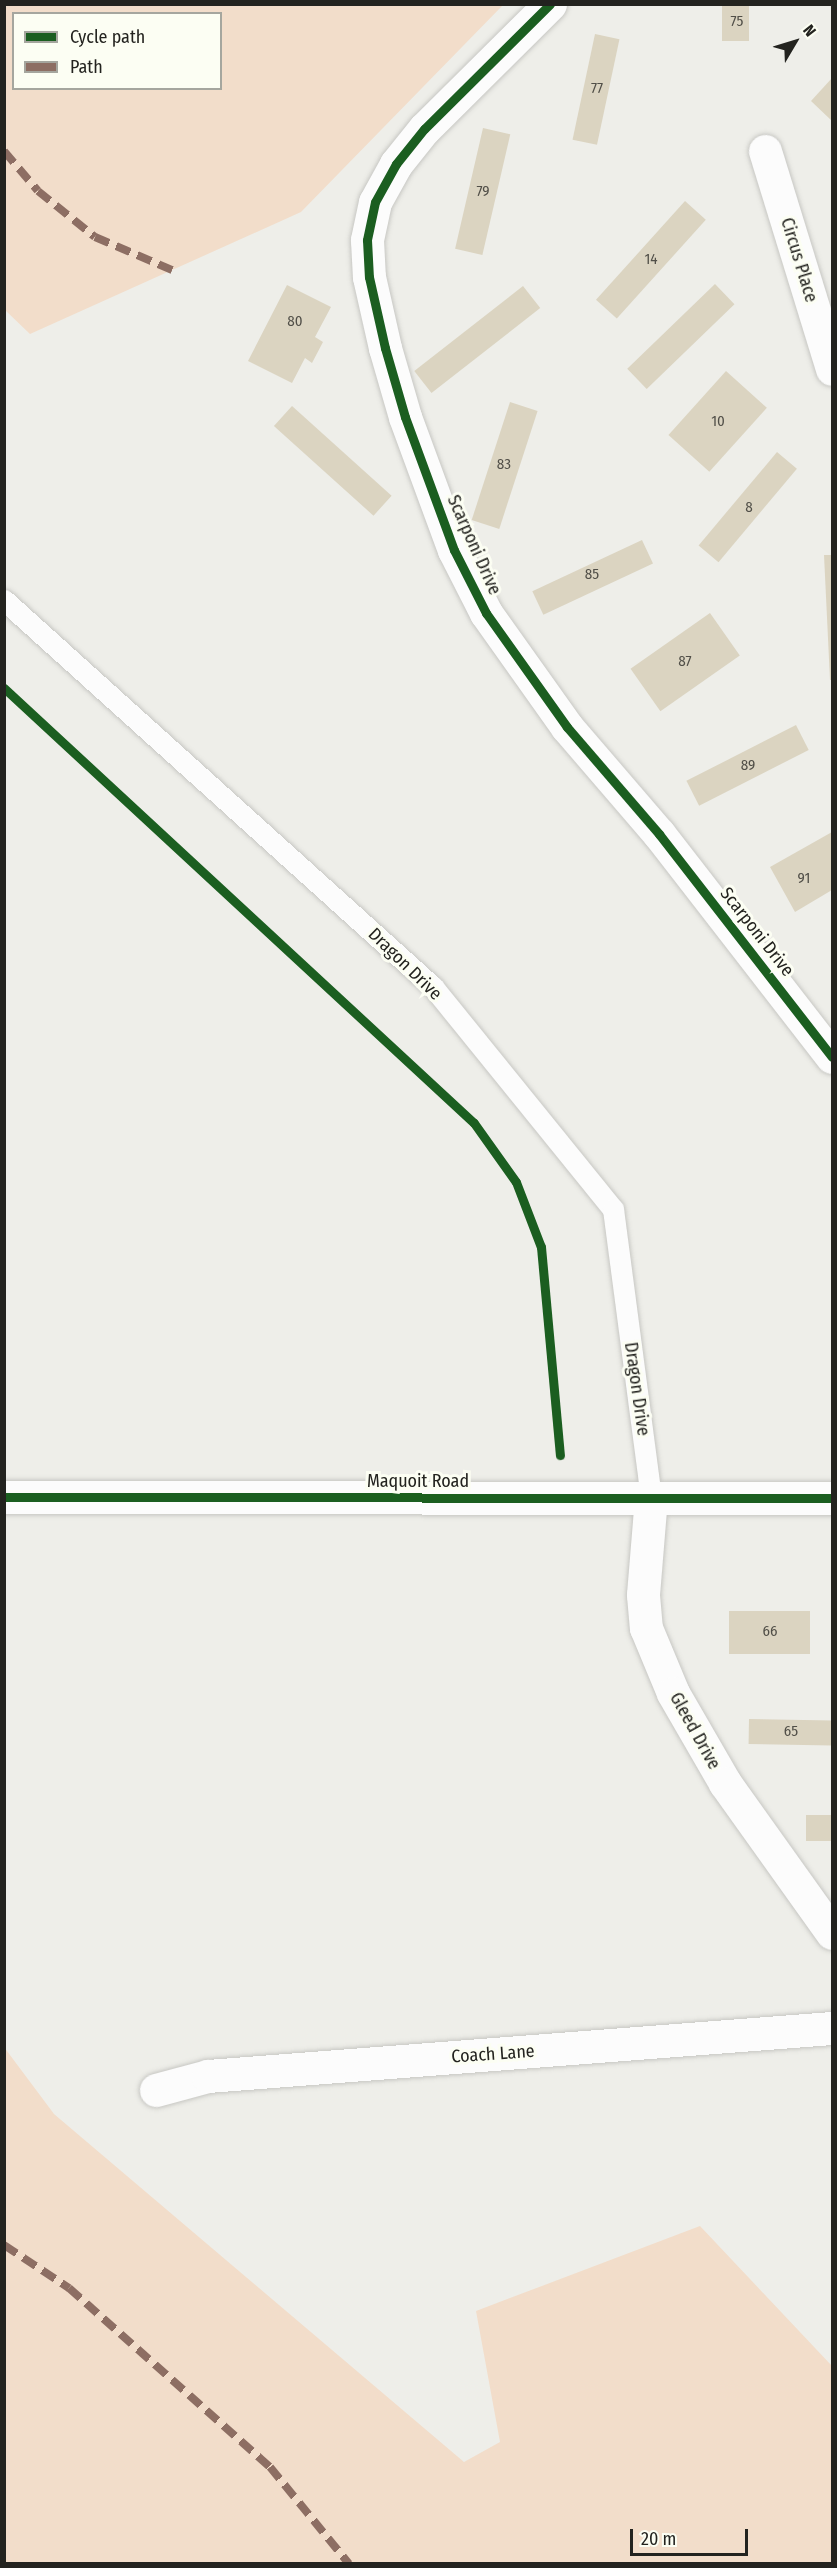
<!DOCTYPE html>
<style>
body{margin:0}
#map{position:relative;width:837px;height:2568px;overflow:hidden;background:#eeeee9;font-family:"Fira Sans Condensed",sans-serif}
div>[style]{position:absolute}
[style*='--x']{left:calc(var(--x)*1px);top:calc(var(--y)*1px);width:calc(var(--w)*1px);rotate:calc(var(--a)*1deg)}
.green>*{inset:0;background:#f2ddca}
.building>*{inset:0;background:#dbd4c1;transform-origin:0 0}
.roads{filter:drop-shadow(0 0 2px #c7c7c3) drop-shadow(0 0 2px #c7c7c3)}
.service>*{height:21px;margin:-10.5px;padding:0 10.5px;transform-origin:10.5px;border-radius:10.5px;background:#fcfcfc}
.minor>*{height:33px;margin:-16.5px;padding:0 16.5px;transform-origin:16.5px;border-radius:16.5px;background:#fcfcfc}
.quiet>*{height:8px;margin-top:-4px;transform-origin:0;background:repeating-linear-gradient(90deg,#8d6e63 0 15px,transparent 0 23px)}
.cycleway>*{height:9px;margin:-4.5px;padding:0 4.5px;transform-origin:4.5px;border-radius:4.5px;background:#1b5e20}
span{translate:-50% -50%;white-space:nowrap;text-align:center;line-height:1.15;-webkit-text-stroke:6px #fcfef3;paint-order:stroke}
.number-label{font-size:15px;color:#514f48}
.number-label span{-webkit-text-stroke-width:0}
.street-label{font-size:18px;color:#23231f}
.frame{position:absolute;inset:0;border:6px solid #23231f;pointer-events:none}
.legend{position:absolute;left:12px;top:12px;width:210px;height:78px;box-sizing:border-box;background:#fcfef3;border:2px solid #a5a69e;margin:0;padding:8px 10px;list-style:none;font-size:18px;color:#23231f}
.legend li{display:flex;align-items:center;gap:12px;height:30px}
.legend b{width:30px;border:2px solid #a5a69e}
.north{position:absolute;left:765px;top:12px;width:60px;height:60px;-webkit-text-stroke:4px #fcfef3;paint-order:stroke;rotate:52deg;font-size:16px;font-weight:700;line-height:24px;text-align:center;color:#23231f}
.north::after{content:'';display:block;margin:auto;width:21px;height:27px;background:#23231f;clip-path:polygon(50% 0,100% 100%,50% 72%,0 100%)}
.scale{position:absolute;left:630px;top:2529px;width:118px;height:27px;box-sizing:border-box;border:3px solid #23231f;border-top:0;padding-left:8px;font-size:18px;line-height:21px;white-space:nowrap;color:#23231f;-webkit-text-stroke:4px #fcfef3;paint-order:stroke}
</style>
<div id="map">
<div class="green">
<i style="clip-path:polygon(evenodd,4px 5px,5px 4px,503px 5px,301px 212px,30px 334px,5px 310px,4px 5px,14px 14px,220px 14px,220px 88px,14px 88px,14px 14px)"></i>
<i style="clip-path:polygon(4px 2047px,54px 2114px,464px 2462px,500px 2442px,476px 2311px,700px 2226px,832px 2366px,832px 2563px,5px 2563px)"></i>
</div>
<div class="building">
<i style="left:722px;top:4px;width:27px;height:37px"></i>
<i style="left:595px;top:34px;width:25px;height:108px;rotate:12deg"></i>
<i style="clip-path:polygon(832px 78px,832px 121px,811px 101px)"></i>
<i style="left:483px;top:128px;width:28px;height:124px;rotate:13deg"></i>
<i style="left:685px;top:201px;width:28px;height:133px;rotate:42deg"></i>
<i style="left:715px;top:284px;width:28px;height:122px;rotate:46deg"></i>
<i style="clip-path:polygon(287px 285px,331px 307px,315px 337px,323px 342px,312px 363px,305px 358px,292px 383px,248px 361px)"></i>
<i style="left:523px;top:286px;width:28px;height:138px;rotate:52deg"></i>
<i style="left:726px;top:371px;width:55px;height:86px;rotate:42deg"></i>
<i style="left:510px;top:402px;width:29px;height:124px;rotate:18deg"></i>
<i style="left:292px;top:406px;width:134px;height:27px;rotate:42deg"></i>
<i style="left:777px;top:452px;width:26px;height:122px;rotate:40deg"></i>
<i style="left:642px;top:540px;width:26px;height:121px;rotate:65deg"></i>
<i style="clip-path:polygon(824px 555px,832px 555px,832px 680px,830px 680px)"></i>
<i style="left:710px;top:613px;width:52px;height:97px;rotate:55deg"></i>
<i style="left:796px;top:725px;width:28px;height:123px;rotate:63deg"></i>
<i style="clip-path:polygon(832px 832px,832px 890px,795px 912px,770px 867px)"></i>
<i style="left:729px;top:1611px;width:81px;height:43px"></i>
<i style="left:749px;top:1719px;width:83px;height:25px;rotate:1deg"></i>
<i style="left:806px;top:1815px;width:26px;height:26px"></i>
</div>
<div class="roads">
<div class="service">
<i style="--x:4;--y:600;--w:578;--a:42.05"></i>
<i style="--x:433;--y:987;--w:286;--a:51"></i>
<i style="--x:613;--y:1209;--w:290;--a:82.5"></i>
</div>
<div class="minor">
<i style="--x:550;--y:4;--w:177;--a:135.2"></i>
<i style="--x:424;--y:129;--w:45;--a:128.7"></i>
<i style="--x:396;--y:164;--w:43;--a:118.9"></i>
<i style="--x:375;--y:202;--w:39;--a:102"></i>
<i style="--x:367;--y:240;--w:37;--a:87"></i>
<i style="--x:369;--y:277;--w:73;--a:77.3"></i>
<i style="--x:385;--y:348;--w:72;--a:73.8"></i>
<i style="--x:405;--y:417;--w:142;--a:69.8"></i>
<i style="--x:454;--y:550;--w:71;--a:63.1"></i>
<i style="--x:486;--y:613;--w:140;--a:54.6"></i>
<i style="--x:567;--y:727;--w:141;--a:49.3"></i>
<i style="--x:659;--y:834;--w:282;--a:52.2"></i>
<i style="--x:765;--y:151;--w:228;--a:72.9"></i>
<i style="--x:4;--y:1497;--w:828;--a:0.07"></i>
<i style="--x:651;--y:1497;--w:98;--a:94.7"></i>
<i style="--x:643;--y:1595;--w:33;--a:85"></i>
<i style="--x:646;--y:1628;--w:70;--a:67.4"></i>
<i style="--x:673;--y:1693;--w:104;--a:60"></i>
<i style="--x:725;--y:1783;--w:184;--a:54.5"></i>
<i style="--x:156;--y:2090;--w:54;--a:-15.1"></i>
<i style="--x:208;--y:2076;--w:626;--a:-4.4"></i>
</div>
</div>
<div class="quiet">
<i style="--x:4;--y:151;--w:52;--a:49.6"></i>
<i style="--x:38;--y:191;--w:73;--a:38.9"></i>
<i style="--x:95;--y:237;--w:84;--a:23.2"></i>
<i style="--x:4;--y:2245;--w:78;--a:33.5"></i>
<i style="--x:69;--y:2288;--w:269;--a:41.7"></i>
<i style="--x:270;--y:2467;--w:125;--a:50.8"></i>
</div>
<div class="cycleway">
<i style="--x:550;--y:4;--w:177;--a:135.2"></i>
<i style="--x:424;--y:129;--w:45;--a:128.7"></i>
<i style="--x:396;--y:164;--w:43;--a:118.9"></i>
<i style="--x:375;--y:202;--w:39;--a:102"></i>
<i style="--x:367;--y:240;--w:37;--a:87"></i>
<i style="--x:369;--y:277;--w:73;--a:77.3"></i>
<i style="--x:385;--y:348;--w:72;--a:73.8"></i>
<i style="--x:405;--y:417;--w:142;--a:69.8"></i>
<i style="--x:454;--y:550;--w:71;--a:63.1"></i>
<i style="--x:486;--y:613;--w:140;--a:54.6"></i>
<i style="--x:567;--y:727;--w:141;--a:49.3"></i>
<i style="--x:659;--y:834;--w:282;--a:52.2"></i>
<i style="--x:4;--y:688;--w:640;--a:42.79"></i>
<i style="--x:474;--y:1123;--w:72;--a:54.6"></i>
<i style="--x:516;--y:1182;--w:70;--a:69"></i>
<i style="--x:541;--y:1247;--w:209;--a:84.8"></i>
<i style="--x:4;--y:1497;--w:828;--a:0.07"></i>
</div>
<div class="number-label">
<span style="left:737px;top:22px">75</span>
<span style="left:597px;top:89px">77</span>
<span style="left:483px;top:192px">79</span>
<span style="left:651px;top:260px">14</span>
<span style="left:295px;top:322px">80</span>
<span style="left:718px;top:422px">10</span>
<span style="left:504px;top:465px">83</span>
<span style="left:749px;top:508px">8</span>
<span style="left:592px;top:575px">85</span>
<span style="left:685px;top:662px">87</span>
<span style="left:748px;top:766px">89</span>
<span style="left:804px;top:879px">91</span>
<span style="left:770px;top:1632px">66</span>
<span style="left:791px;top:1732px">65</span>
</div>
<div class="street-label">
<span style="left:799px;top:260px;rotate:73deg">Circus Place</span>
<span style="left:474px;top:545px;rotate:66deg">Scarponi Drive</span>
<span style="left:757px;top:932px;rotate:52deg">Scarponi Drive</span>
<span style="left:405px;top:964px;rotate:44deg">Dragon Drive</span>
<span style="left:637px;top:1389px;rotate:82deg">Dragon Drive</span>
<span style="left:418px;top:1481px">Maquoit Road</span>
<span style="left:695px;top:1731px;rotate:61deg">Gleed Drive</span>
<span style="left:493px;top:2054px;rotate:-4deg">Coach Lane</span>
</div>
<div class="frame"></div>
<ul class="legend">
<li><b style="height:8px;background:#1b5e20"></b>Cycle path</li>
<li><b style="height:8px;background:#8d6e63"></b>Path</li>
</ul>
<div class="north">N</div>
<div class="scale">20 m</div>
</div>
